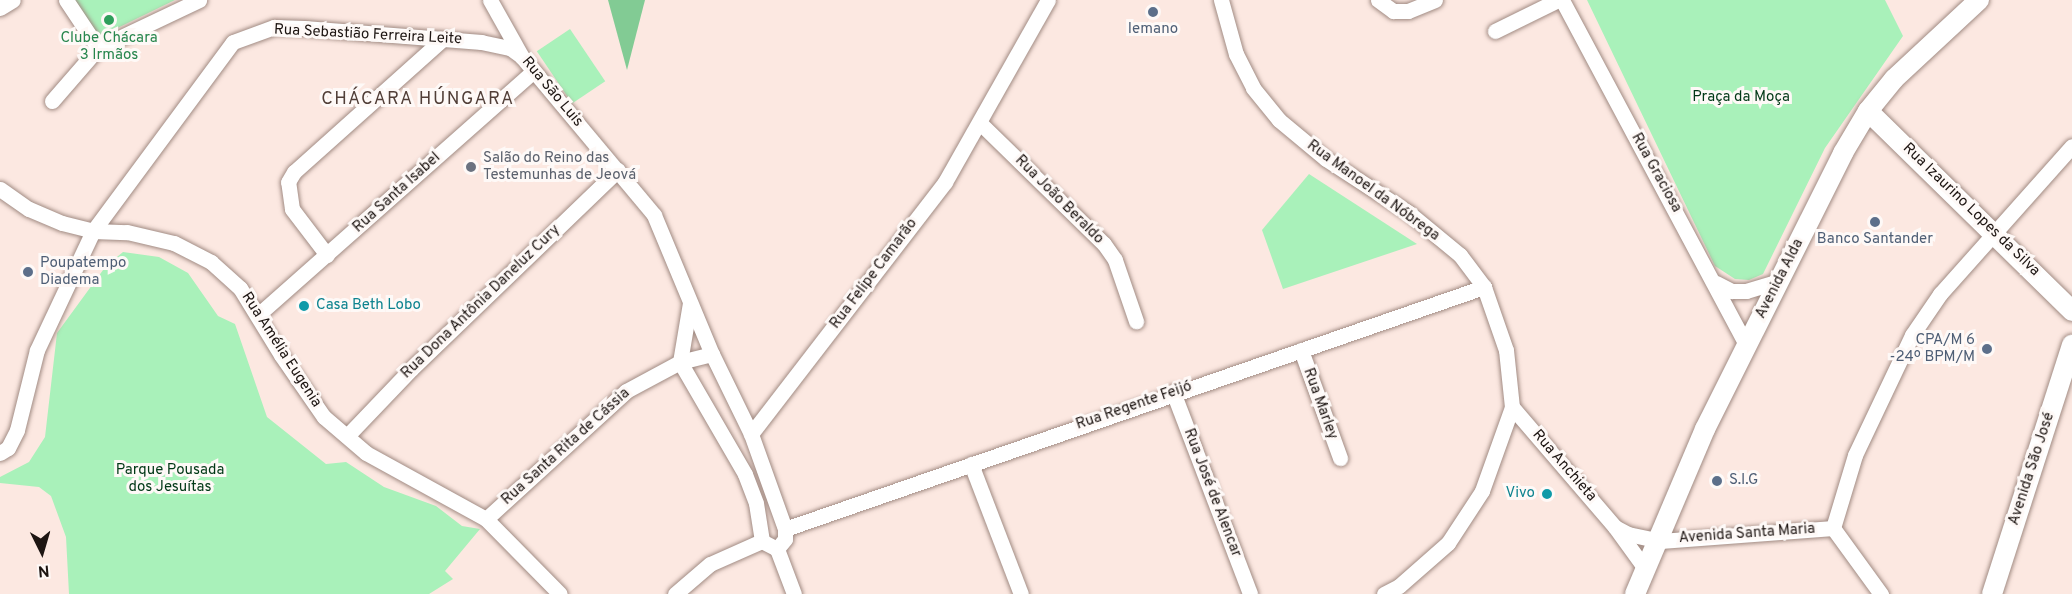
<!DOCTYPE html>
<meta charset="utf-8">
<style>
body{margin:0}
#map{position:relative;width:2072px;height:594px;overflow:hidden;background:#fce8e1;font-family:Overpass,sans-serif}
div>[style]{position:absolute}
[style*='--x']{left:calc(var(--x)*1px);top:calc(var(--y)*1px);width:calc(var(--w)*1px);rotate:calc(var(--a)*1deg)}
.green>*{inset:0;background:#a9f1ba;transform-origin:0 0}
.forest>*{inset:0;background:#82cb94}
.roads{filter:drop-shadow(0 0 2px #a18b83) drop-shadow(0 0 2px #a18b83)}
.minor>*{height:15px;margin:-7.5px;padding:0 7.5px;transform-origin:7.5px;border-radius:7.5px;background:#fff}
.major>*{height:20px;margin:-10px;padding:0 10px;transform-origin:10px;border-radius:10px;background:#fff}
.dots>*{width:16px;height:16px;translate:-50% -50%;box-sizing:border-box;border:3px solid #fef9f7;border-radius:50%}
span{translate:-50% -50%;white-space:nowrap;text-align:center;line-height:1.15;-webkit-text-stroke:6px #fef9f7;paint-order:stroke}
.service-label{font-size:15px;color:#4e5e75}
.left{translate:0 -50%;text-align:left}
.right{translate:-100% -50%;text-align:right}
.street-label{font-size:15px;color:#1d1512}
.leisure-label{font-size:15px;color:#27864d}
.park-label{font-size:15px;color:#003816}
.worship-label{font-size:15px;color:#5b616d}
.culture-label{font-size:15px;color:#0d838f}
.quarter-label{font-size:18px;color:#513e37;letter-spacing:1.5px}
.north{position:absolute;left:12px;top:522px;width:60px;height:60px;-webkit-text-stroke:4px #fef9f7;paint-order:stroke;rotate:175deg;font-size:16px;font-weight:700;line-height:24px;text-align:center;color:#1d1512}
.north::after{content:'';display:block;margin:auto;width:21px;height:27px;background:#1d1512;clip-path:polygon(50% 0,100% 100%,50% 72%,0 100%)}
</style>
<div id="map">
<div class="green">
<i style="clip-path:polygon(71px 0,175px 0,95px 39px)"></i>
<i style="clip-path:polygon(1587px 0,1885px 0,1903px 36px,1825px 148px,1763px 274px,1749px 280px,1735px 279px,1715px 266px)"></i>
<i style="left:570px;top:29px;width:63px;height:40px;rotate:56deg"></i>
<i style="clip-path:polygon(1309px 174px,1417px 244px,1283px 289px,1262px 230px)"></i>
<i style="clip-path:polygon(123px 252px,159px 257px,188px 273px,218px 316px,235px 324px,267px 417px,326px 464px,346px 462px,384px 487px,436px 506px,462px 526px,480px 529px,445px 571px,453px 579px,429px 594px,69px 594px,66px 537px,51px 496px,39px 487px,0 483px,0 477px,29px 462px,45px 437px,57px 333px,106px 266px)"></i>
</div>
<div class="forest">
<i style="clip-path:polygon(608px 0,645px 0,627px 70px)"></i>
</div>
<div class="roads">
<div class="minor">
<i style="--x:66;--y:0;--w:58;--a:56.3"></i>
<i style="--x:490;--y:0;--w:65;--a:60.7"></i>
<i style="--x:522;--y:57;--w:206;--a:50.1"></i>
<i style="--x:654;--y:215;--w:151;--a:67.4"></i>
<i style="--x:712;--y:354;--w:89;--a:64"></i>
<i style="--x:751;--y:434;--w:101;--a:70.3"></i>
<i style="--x:785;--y:529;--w:10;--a:90"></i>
<i style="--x:785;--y:539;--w:13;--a:129"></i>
<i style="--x:777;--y:549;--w:17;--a:-152"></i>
<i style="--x:762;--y:541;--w:38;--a:-99"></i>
<i style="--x:756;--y:503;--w:31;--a:-111"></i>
<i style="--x:745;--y:474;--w:129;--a:-120.1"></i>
<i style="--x:680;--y:362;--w:60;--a:-80.4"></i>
<i style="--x:1221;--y:0;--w:56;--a:74.5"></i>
<i style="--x:1236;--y:54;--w:38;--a:63"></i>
<i style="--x:1253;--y:88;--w:41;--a:50.9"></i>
<i style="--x:1279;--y:120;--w:61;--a:39.7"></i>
<i style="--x:1326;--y:159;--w:99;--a:33"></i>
<i style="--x:1409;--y:213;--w:66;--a:39.5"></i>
<i style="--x:1460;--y:255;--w:40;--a:53"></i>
<i style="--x:1484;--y:287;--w:67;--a:70.8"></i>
<i style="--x:1506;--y:350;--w:57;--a:84"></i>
<i style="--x:1512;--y:407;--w:89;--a:109.7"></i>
<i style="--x:1482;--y:491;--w:62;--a:123.2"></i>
<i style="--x:1448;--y:543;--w:65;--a:138.7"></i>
<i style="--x:1399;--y:586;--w:17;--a:152"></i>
<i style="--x:1378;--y:0;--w:19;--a:36"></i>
<i style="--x:1393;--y:11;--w:15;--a:0"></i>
<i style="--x:1408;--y:11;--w:29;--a:-22"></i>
<i style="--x:1562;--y:0;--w:392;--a:61.9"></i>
<i style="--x:0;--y:8;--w:15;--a:-32"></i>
<i style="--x:1495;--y:31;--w:70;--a:-26.2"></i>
<i style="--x:52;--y:101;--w:70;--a:-49"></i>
<i style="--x:98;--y:48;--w:112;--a:-25.4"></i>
<i style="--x:980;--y:123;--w:173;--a:44.3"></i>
<i style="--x:1104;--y:244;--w:19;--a:55"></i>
<i style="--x:1115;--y:260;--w:65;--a:71"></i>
<i style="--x:0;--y:189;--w:35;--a:35"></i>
<i style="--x:29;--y:209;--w:36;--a:23"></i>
<i style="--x:62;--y:223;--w:32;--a:14"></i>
<i style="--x:93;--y:231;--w:34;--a:2"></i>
<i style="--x:127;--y:232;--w:48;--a:13.2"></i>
<i style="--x:174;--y:243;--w:42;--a:27.2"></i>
<i style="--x:211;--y:262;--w:39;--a:42"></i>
<i style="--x:240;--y:288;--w:79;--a:58.5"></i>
<i style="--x:281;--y:355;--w:75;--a:55.3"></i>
<i style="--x:324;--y:417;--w:55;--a:40.6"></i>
<i style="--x:366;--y:453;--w:137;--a:28.8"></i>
<i style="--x:486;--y:519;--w:105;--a:45.4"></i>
<i style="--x:327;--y:255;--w:58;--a:-127.3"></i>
<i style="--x:292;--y:209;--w:27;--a:-98"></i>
<i style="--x:288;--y:182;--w:12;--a:-59"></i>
<i style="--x:294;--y:172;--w:200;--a:-41.8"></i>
<i style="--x:1716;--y:283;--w:18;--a:27"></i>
<i style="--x:1732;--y:291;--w:14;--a:0"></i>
<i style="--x:1746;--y:291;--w:34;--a:-17"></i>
<i style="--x:259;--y:314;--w:366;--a:-41.5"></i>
<i style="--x:1301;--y:350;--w:115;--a:70.1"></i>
<i style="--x:1173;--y:392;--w:216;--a:69.1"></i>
<i style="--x:1512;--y:407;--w:158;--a:49.4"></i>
<i style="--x:1615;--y:527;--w:53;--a:54.2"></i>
<i style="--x:751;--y:434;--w:318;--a:-52.4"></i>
<i style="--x:945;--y:182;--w:209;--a:-60.5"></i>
<i style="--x:347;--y:436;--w:93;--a:-46.3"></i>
<i style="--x:411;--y:369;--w:287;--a:-43.9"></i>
<i style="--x:0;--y:453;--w:9;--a:-32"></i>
<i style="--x:8;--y:448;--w:20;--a:-63"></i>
<i style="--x:17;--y:430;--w:82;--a:-76"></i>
<i style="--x:37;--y:350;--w:132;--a:-64.8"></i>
<i style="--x:93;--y:231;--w:235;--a:-53.5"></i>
<i style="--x:233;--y:42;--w:44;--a:-20.1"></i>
<i style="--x:274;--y:27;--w:30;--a:2"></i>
<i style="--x:304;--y:28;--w:178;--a:4.5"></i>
<i style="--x:481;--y:42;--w:30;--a:12"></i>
<i style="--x:510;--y:48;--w:14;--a:36"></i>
<i style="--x:971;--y:464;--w:139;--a:69"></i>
<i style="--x:486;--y:519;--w:190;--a:-42.4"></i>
<i style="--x:626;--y:391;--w:61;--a:-28.2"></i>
<i style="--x:680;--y:362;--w:33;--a:-14"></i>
<i style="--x:1615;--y:527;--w:15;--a:28"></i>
<i style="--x:1628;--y:534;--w:34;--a:12"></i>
<i style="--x:1661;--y:541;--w:172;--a:-4.3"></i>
<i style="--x:1833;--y:528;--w:76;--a:-73.2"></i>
<i style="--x:1855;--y:455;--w:133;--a:-64.6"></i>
<i style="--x:1912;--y:335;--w:50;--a:-55.7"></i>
<i style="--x:1940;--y:294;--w:198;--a:-48.3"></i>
<i style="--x:1833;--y:528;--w:82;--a:54"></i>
<i style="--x:785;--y:529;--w:740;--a:-19.1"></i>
<i style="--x:777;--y:549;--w:48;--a:69.3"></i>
<i style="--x:675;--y:594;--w:46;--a:-40.6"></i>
<i style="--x:710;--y:564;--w:57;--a:-23.9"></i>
</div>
<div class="major">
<i style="--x:1868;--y:111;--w:286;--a:44.4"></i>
<i style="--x:1635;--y:594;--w:179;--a:-67"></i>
<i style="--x:1705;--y:429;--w:309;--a:-63.4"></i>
<i style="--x:1843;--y:153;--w:49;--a:-59.2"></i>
<i style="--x:1868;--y:111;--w:41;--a:-50.9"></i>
<i style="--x:1894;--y:79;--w:116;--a:-42.9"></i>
<i style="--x:1992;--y:594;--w:262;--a:-72.2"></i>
</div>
</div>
<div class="dots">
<i style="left:1153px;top:12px;background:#5c6f8a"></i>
<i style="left:109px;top:20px;background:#2e9e5b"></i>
<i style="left:471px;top:167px;background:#6b7280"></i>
<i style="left:1875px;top:222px;background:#5c6f8a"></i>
<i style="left:28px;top:272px;background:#5c6f8a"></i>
<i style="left:304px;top:306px;background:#0f9aa8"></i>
<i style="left:1987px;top:349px;background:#5c6f8a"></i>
<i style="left:1717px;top:481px;background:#5c6f8a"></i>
<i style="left:1547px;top:494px;background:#0f9aa8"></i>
</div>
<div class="service-label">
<span style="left:1153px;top:30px">Iemano</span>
<span style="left:1875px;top:240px">Banco Santander</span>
<span class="left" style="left:40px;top:272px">Poupatempo<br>Diadema</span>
<span class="right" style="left:1975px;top:349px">CPA/M 6<br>-24º BPM/M</span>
<span class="left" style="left:1729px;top:481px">S.I.G</span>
</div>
<div class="street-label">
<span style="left:368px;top:35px;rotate:3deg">Rua Sebastião Ferreira Leite</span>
<span style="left:552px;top:92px;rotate:50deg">Rua São Luis</span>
<span style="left:1656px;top:173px;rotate:61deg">Rua Graciosa</span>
<span style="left:1373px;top:191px;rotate:36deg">Rua Manoel da Nóbrega</span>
<span style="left:397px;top:193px;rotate:-42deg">Rua Santa Isabel</span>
<span style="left:1059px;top:200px;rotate:45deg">Rua João Beraldo</span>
<span style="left:1971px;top:210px;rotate:44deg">Rua Izaurino Lopes da Silva</span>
<span style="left:874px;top:274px;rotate:-53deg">Rua Felipe Camarão</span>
<span style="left:1780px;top:279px;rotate:-63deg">Avenida Alda</span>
<span style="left:481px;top:302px;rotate:-44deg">Rua Dona Antônia Daneluz Cury</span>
<span style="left:281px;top:350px;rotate:57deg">Rua Amélia Eugenia</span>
<span style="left:1320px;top:404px;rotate:70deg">Rua Marley</span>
<span style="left:1134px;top:406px;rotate:-19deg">Rua Regente Feijó</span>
<span style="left:566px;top:447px;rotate:-42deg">Rua Santa Rita de Cássia</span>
<span style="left:1564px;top:466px;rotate:49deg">Rua Anchieta</span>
<span style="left:2032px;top:469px;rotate:-72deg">Avenida São José</span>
<span style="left:1212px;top:493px;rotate:69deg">Rua José de Alencar</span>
<span style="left:1747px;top:534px;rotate:-4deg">Avenida Santa Maria</span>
</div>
<div class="leisure-label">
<span style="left:109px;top:47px">Clube Chácara<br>3 Irmãos</span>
</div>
<div class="park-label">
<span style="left:1741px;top:98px">Praça da Moça</span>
<span style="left:170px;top:479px">Parque Pousada<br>dos Jesuítas</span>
</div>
<div class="worship-label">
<span class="left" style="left:483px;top:167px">Salão do Reino das<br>Testemunhas de Jeová</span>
</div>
<div class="culture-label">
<span class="left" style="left:316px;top:306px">Casa Beth Lobo</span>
<span class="right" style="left:1535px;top:494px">Vivo</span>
</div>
<div class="quarter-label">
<span style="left:418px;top:100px">CHÁCARA HÚNGARA</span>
</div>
<div class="north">N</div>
</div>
